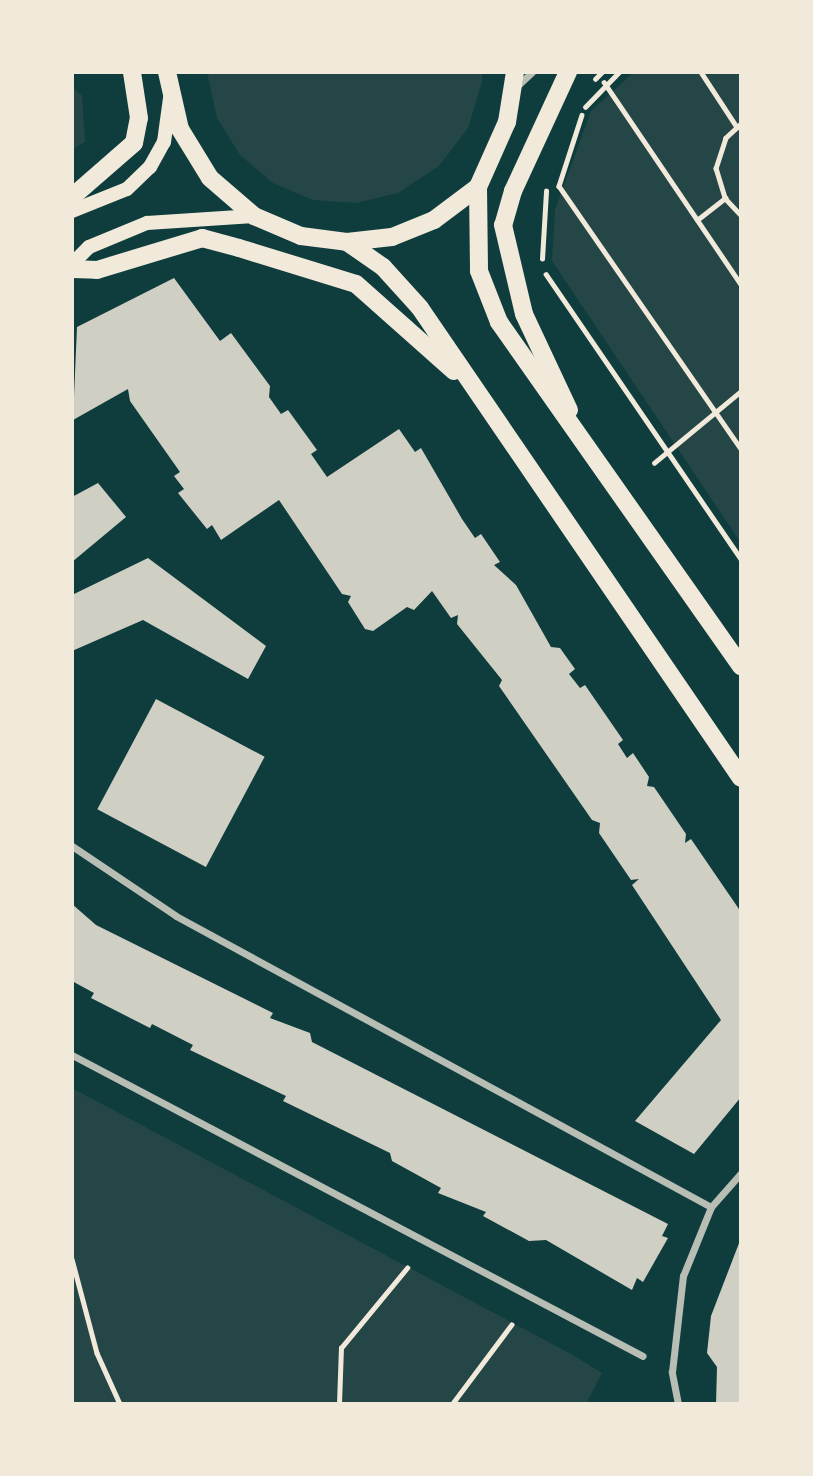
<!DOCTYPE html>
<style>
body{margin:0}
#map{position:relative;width:813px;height:1476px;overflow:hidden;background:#0f3d3e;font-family:"Noto Sans",sans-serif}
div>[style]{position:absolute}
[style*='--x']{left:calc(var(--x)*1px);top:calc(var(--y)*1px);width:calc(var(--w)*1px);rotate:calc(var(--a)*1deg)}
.green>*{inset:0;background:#244646}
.building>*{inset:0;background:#cfcfc3;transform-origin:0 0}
.path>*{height:4.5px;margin:-2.25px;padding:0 2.25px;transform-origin:2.25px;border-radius:2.25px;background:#f1e9da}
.minor>*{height:7px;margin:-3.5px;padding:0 3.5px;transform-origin:3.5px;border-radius:3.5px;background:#b8beb3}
.secondary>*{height:14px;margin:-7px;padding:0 7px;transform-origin:7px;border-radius:7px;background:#f1e9da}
.primary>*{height:18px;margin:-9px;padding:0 9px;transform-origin:9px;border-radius:9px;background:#f1e9da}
span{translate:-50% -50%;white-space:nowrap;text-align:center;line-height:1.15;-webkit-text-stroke:6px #f1e9da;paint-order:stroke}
.frame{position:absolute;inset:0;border:74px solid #f1e9da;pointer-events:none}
</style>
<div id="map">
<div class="green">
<i style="clip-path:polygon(207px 72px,482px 72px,482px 82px,468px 128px,439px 166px,398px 193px,356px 203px,313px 200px,273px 183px,240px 155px,217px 118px)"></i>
<i style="clip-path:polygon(634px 72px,741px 72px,741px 543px,552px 261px,555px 210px,591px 111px)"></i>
<i style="clip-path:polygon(72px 86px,82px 96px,85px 142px,72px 149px)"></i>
<i style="clip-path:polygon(72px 1088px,571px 1354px,602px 1373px,586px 1404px,72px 1404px)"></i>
</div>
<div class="building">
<i style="clip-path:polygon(174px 278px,220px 341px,231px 333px,270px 386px,269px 397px,281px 414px,288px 410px,317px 450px,311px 454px,327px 477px,399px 429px,415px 452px,421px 448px,462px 519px,475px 538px,481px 534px,500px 562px,494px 565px,516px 585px,551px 647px,560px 648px,575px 669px,569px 674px,580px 688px,585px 685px,623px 740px,618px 744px,627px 758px,633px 753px,649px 777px,647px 786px,654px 787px,686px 834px,685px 843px,691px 839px,741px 912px,741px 1097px,694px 1154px,635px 1121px,721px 1020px,632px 885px,639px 879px,631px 880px,599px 833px,600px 823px,592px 820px,499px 686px,502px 680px,457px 624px,458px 615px,451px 618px,432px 591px,414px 610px,407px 607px,373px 631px,365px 629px,348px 602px,351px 596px,342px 594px,279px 500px,221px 540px,212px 525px,207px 529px,178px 493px,184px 489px,174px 476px,180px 472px,130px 401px,128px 389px,73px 420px,77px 327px)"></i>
<i style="clip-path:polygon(98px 483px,126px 517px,72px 562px,72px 497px)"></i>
<i style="clip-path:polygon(148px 558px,266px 646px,248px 679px,143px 620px,72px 651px,72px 595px)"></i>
<i style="left:156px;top:699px;width:123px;height:125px;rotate:28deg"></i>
<i style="clip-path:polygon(72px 904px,96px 925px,273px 1013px,270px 1018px,310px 1033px,312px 1042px,668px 1224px,662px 1236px,668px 1238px,643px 1282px,637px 1278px,632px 1290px,546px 1240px,529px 1241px,483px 1216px,486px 1212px,438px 1193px,441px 1188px,392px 1161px,390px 1153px,283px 1101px,286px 1096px,190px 1050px,193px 1045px,152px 1024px,150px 1028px,91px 998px,94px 993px,72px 981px)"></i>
<i style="clip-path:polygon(741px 1238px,741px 1404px,716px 1404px,717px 1367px,707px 1353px,711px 1316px)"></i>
</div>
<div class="path">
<i style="--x:701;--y:72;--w:66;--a:56.8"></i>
<i style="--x:595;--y:79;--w:10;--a:-45"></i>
<i style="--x:604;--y:82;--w:244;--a:55.9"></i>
<i style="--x:585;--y:107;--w:49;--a:-45.8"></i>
<i style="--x:582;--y:115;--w:75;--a:107.9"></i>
<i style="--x:559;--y:186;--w:320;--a:55.3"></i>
<i style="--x:741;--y:124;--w:21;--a:137"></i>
<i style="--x:726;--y:138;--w:32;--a:108"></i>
<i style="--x:716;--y:168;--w:31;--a:73"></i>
<i style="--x:725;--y:198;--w:23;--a:47"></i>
<i style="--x:697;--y:220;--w:36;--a:-38"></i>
<i style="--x:542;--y:259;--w:68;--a:-86.6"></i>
<i style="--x:546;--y:274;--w:345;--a:55.6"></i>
<i style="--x:654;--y:463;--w:113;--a:-39.6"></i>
<i style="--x:72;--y:1259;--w:97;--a:75.1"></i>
<i style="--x:97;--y:1353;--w:56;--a:65.7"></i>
<i style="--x:339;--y:1404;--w:56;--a:-88"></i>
<i style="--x:341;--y:1348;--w:104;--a:-50.5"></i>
<i style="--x:452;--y:1404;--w:99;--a:-53.2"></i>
</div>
<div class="minor">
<i style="--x:516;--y:87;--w:22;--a:-43"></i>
<i style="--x:72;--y:846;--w:125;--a:33.9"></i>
<i style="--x:176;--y:916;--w:609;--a:28.54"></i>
<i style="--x:72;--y:1055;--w:645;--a:27.8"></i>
<i style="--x:678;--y:1404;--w:33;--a:-101"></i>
<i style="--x:672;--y:1372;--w:97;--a:-83.5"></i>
<i style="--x:683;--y:1276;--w:74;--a:-67.9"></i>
<i style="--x:711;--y:1207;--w:45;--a:-48.6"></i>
</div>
<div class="secondary">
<i style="--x:72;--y:211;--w:59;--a:-21.8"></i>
<i style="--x:127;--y:189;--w:32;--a:-44"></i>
<i style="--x:150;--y:167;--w:29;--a:-61"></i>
<i style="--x:164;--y:142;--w:44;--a:-82.2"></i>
<i style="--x:72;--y:264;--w:24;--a:-45"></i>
<i style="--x:89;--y:247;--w:63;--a:-22.5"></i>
<i style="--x:147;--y:223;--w:107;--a:-3.7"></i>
</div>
<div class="primary">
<i style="--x:167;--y:72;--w:58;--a:77.2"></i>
<i style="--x:180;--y:129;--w:57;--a:58.5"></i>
<i style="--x:210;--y:178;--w:58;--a:40.8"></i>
<i style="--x:254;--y:216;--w:51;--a:23.1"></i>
<i style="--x:301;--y:236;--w:46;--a:7.4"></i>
<i style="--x:347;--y:242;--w:45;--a:-6.3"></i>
<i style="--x:392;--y:237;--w:45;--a:-22"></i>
<i style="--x:434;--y:220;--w:55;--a:-36.9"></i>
<i style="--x:478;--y:187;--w:71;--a:-66"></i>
<i style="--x:507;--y:122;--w:51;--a:-80.9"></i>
<i style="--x:568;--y:72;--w:131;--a:114.8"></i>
<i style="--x:513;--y:191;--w:35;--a:106"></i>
<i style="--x:503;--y:225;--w:91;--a:76.7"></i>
<i style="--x:524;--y:314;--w:106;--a:64.9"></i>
<i style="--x:478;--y:187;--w:84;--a:89.3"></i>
<i style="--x:479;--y:271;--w:55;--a:68.6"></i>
<i style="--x:499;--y:322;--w:421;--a:54.9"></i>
<i style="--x:72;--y:197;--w:82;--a:-41.1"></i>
<i style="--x:134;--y:143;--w:25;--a:-79"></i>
<i style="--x:139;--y:118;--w:47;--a:-98.7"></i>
<i style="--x:347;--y:242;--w:44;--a:34.8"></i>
<i style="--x:383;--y:267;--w:55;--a:47.9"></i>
<i style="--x:420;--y:308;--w:569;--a:55.67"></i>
<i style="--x:72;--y:269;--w:25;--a:2"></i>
<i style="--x:97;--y:270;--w:110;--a:-16.9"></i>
<i style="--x:202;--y:238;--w:38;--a:15"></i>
<i style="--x:239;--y:248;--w:122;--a:17.1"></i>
<i style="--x:356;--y:284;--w:131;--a:41.6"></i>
</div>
<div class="frame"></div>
</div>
